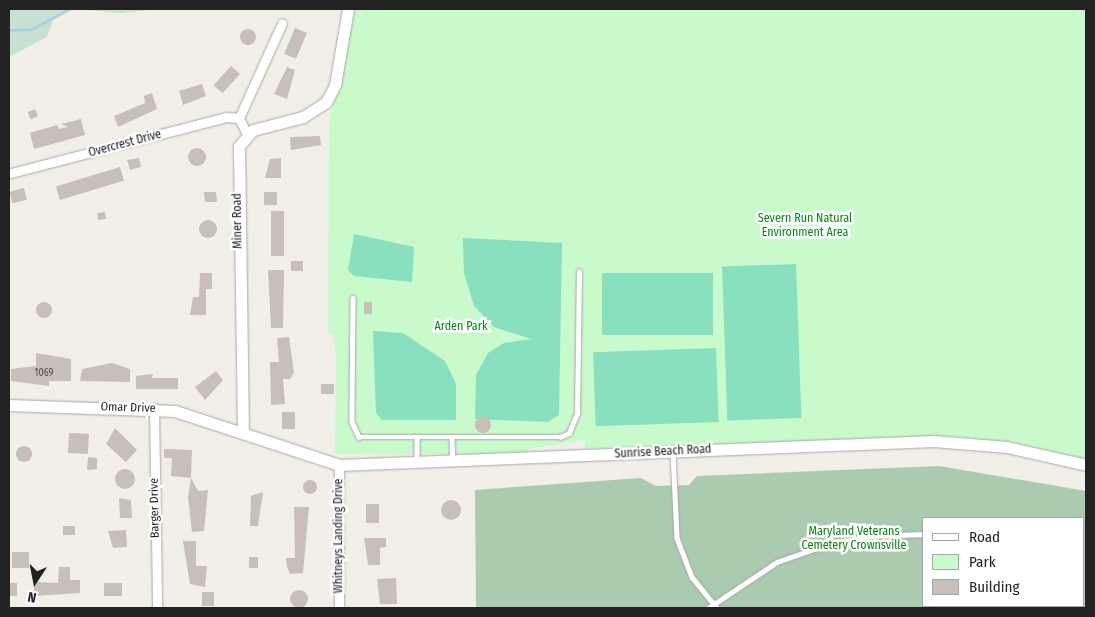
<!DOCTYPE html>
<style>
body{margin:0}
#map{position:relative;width:1095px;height:617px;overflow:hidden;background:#f2efe9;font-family:"Fira Sans Condensed",sans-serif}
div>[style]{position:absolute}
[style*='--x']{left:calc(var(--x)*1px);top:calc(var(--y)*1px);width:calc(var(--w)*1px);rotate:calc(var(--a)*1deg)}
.wetland>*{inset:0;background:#c6e0d4}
.cemetery>*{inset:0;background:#aacbaf}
.park>*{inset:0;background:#c8facc}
.pitch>*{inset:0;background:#88e0be;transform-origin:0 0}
.stream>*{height:2.5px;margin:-1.25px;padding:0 1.25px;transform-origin:1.25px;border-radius:1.25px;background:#aad3df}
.building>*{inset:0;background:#c7bfb8;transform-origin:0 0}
.round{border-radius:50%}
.roads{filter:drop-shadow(0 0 1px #a9a9a9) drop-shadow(0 0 1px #a9a9a9)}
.service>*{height:4.5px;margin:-2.25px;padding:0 2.25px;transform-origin:2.25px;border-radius:2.25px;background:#fff}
.minor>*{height:9px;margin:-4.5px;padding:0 4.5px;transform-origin:4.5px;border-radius:4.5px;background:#fff}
.tertiary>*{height:11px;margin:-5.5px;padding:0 5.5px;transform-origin:5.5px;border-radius:5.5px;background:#fff}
span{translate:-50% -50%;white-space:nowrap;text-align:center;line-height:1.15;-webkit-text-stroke:5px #fff;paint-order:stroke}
.number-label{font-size:10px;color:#4b4948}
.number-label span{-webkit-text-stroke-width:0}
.street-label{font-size:12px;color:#222}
.park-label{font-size:12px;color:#0c8416}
.frame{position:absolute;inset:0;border:10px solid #222;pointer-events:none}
.legend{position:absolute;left:922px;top:517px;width:162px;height:90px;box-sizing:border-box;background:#fff;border:1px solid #a7a7a7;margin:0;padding:6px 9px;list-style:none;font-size:15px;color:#222}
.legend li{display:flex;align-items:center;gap:10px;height:25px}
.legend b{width:25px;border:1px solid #a7a7a7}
.north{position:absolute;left:10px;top:557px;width:50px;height:50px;-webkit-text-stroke:4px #fff;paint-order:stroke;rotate:191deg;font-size:14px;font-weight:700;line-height:20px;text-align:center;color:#222}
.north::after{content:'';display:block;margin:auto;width:18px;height:22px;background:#222;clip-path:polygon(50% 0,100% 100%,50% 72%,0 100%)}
</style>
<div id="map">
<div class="wetland">
<i style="clip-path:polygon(9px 9px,77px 9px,55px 15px,47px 37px,9px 57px)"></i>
<i style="clip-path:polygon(77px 9px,162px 9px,120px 13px)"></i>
</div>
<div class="cemetery">
<i style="clip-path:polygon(evenodd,939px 466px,1086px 491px,1086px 608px,476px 608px,475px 490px,641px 478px,656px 486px,689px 485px,697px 476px,939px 466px,924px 518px,1084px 518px,1084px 606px,924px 606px,924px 518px)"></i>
</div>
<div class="park">
<i style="clip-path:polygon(355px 9px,1086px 9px,1086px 461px,961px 436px,585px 452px,585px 440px,528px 449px,527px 454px,335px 454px,336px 357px,333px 334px,328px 334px,329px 122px)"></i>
</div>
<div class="pitch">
<i style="clip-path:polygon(354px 234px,414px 247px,412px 282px,354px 276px,348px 270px)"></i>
<i style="clip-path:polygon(463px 238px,562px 243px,559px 415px,548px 422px,475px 419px,476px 375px,488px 353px,504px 343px,531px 339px,494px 327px,474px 306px,464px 273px)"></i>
<i style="left:796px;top:264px;width:154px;height:74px;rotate:88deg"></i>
<i style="left:713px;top:273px;width:62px;height:111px;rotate:90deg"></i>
<i style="clip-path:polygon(373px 331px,403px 333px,445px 361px,456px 384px,456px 420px,382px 420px,376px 413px)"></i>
<i style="left:716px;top:348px;width:74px;height:123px;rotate:88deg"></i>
</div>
<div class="stream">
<i style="--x:9;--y:30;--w:23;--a:-2"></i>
<i style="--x:32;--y:29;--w:42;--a:-28.4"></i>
</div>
<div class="building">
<i style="left:295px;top:28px;width:13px;height:28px;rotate:23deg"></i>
<i class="round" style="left:240px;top:29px;width:16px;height:16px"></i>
<i style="left:231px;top:66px;width:12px;height:26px;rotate:42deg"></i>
<i style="clip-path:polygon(287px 67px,295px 70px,287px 99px,274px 94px)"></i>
<i style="clip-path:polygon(202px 84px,206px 96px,183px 105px,179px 91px)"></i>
<i style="clip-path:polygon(152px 93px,157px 109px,118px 127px,114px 116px,145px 103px,144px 96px)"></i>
<i style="left:35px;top:109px;width:8px;height:8px;rotate:67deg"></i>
<i style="clip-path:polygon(81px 119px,85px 135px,34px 149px,30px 133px,57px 125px,59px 129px,68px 127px,61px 124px)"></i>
<i style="clip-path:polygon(320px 136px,321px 145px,291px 150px,290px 137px)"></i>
<i class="round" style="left:188px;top:148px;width:18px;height:18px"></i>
<i style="clip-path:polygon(139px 158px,141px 167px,130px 170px,127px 160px)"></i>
<i style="clip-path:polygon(281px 158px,281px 178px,265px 178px,270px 159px)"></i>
<i style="left:120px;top:167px;width:14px;height:67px;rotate:73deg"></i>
<i style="left:24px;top:188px;width:12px;height:15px;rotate:76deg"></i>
<i style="clip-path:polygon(204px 192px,216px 192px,217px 202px,205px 202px)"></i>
<i style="left:277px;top:192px;width:13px;height:13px;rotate:90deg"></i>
<i style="left:271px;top:211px;width:13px;height:45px"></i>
<i style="left:105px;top:212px;width:7px;height:8px;rotate:82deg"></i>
<i class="round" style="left:199px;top:220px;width:18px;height:18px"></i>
<i style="left:291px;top:261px;width:12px;height:10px"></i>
<i style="clip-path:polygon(268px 270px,284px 270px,283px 328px,271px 328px)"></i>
<i style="clip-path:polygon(200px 273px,212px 273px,212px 289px,206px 289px,206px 315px,190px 315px,193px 297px,199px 297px)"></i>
<i class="round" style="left:36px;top:302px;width:16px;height:16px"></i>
<i style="left:372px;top:302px;width:12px;height:8px;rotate:90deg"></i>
<i style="clip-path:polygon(289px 337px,294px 373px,290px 379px,283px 379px,285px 404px,271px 405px,270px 362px,279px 362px,277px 338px)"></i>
<i style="clip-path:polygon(36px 353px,71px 359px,71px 381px,49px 381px,49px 386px,11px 381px,11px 369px,36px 366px)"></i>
<i style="clip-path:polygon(112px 363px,130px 369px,130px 382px,80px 381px,82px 369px)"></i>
<i style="clip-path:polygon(216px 371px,223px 380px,205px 400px,195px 387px)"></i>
<i style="clip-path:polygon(153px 374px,152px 378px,178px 378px,178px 389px,136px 389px,136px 376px)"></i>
<i style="left:321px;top:384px;width:13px;height:10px"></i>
<i style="left:282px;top:412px;width:13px;height:17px"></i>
<i class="round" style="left:475px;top:417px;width:16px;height:16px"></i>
<i style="clip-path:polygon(115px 428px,137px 450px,126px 462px,106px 444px)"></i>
<i style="left:69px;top:433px;width:20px;height:20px;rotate:3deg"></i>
<i class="round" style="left:16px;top:446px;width:16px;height:16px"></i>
<i style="clip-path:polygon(164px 449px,192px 450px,191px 478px,198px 491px,208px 490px,204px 531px,192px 532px,188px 497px,191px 478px,171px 476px,172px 458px,164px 458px)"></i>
<i style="clip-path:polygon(88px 457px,97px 458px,97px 469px,87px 470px)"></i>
<i class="round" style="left:115px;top:469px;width:20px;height:20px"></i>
<i class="round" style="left:303px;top:480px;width:14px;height:14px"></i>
<i style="clip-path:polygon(263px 492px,258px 526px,250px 526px,251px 496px)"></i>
<i style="clip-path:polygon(119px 498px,131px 500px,132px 518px,120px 518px)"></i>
<i class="round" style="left:441px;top:500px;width:20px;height:20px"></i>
<i style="left:366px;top:504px;width:13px;height:19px"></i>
<i style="clip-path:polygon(294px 507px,309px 507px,303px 573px,290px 574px,287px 567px,286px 558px,295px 558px)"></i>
<i style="left:75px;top:526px;width:9px;height:12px;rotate:90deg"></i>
<i style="clip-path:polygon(126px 530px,127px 547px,113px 548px,108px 531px)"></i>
<i style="clip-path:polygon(364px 538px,386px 538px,386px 547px,380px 548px,380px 565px,368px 565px)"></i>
<i style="clip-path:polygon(183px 541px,196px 541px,196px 566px,207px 566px,205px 587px,190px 584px)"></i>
<i style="left:12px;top:552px;width:17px;height:16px"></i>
<i style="left:249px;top:557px;width:9px;height:11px"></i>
<i style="clip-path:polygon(59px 567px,70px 567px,70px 580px,80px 580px,80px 593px,34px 596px,34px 582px,58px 583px)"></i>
<i style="clip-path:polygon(396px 578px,397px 604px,380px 604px,377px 579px)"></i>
<i style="left:9px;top:583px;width:8px;height:13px"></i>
<i style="left:104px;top:583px;width:18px;height:13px"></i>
<i class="round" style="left:290px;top:590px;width:18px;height:18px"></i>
<i style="left:214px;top:592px;width:14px;height:12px;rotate:90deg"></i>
</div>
<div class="roads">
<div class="service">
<i style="--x:353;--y:298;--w:124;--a:90.5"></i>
<i style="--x:352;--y:422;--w:17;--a:65"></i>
<i style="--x:359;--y:437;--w:201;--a:0"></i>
<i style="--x:560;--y:437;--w:10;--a:-24"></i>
<i style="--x:569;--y:433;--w:22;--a:-68"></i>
<i style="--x:577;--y:413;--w:141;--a:-89.2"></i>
<i style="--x:452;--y:438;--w:23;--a:88"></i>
<i style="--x:417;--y:439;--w:21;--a:90"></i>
<i style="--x:673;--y:452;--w:86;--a:87.3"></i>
<i style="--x:677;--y:538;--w:42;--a:69"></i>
<i style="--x:692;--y:577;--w:40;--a:51"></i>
<i style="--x:708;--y:608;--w:83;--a:-33.7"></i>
<i style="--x:777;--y:562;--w:51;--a:-19.5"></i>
<i style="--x:825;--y:545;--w:46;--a:-11.3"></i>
<i style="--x:870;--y:536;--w:54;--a:-2.1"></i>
</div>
<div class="minor">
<i style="--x:247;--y:134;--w:18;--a:-117"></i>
<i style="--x:239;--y:118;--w:104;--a:-65.6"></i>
<i style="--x:11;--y:173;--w:222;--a:-14.6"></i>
<i style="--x:226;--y:117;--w:13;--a:4"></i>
<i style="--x:154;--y:408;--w:200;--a:89.1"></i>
<i style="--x:339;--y:608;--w:143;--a:-90"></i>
</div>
<div class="tertiary">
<i style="--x:9;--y:405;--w:166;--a:2.1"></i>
<i style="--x:175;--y:411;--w:173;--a:18.2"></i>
<i style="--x:339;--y:465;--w:595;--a:-2.31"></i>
<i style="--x:934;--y:441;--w:73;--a:4.7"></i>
<i style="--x:1007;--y:447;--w:81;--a:12.8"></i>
<i style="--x:243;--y:433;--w:287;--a:-90.8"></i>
<i style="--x:239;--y:146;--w:21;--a:-49"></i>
<i style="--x:253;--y:130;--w:52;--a:-14.6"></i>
<i style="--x:303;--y:117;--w:27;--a:-33"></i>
<i style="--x:326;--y:102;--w:19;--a:-62"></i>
<i style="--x:335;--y:85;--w:77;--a:-80.3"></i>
</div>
</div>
<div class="number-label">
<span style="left:44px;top:374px">1069</span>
</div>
<div class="street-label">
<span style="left:125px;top:144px;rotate:-15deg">Overcrest Drive</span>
<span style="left:238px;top:221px;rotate:-91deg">Miner Road</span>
<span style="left:128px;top:408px;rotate:2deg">Omar Drive</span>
<span style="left:663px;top:452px;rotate:-3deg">Sunrise Beach Road</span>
<span style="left:155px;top:508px;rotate:-91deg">Barger Drive</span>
<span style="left:339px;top:536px;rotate:-90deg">Whitneys Landing Drive</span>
</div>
<div class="park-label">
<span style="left:805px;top:226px">Severn Run Natural<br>Environment Area</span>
<span style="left:461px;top:327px">Arden Park</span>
<span style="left:854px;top:539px">Maryland Veterans<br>Cemetery Crownsville</span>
</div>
<div class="frame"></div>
<ul class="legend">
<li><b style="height:6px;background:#fff"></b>Road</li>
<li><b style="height:14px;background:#c8facc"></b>Park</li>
<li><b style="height:14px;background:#c7bfb8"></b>Building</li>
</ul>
<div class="north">N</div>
</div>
